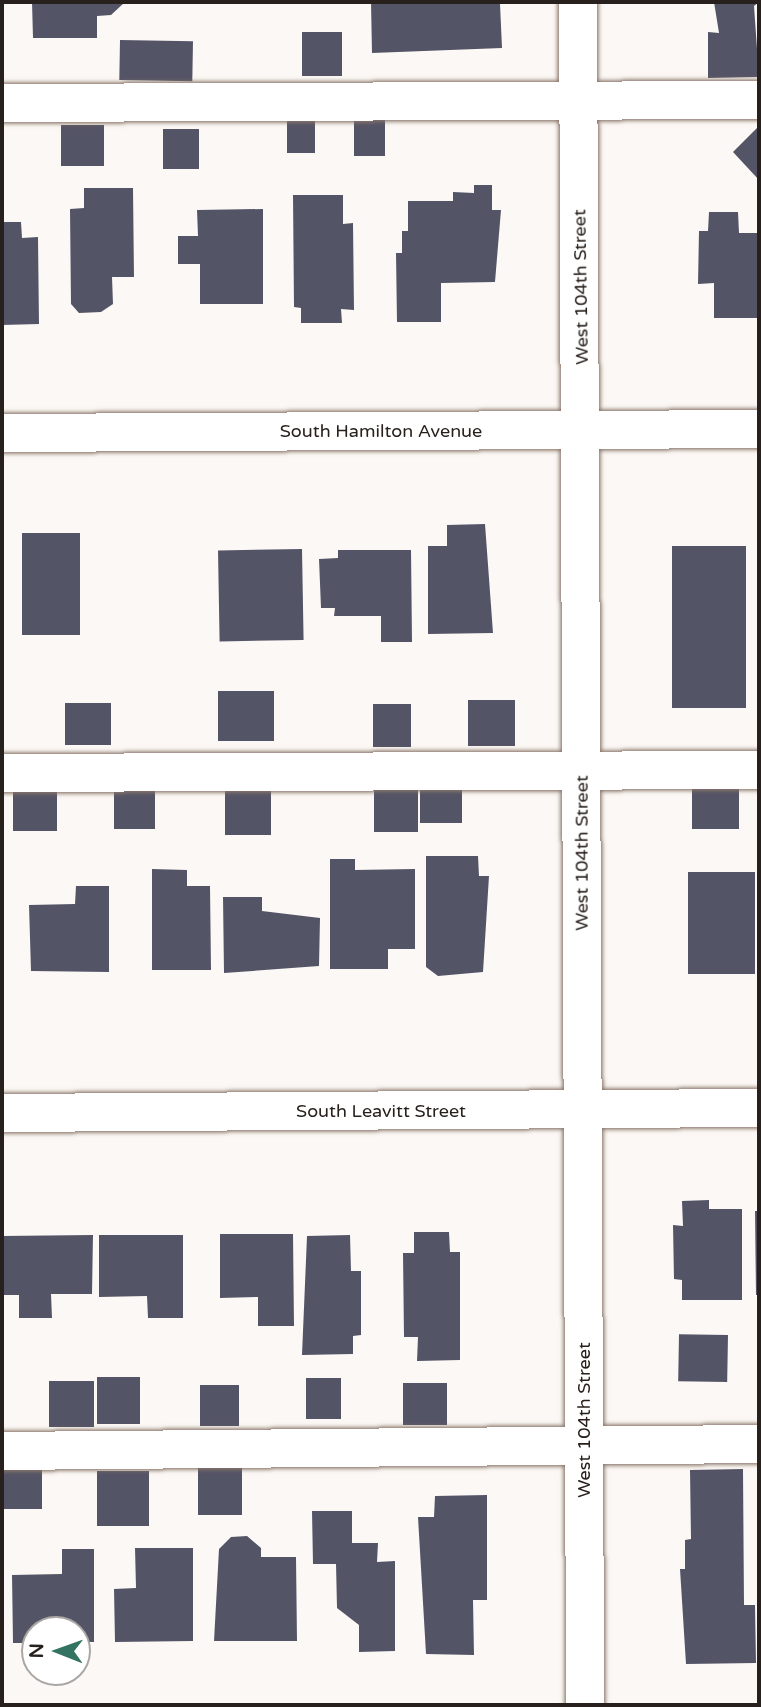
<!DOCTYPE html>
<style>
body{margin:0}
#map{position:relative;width:761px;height:1707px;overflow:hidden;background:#fcf8f5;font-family:"Varela Round",sans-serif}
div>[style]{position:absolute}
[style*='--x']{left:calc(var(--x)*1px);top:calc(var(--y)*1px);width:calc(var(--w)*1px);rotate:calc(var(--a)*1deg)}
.building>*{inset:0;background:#545467;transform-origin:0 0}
.roads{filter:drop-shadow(0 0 2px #8a766a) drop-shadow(0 0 2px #8a766a)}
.minor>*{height:38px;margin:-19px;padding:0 19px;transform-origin:19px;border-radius:19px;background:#fff}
span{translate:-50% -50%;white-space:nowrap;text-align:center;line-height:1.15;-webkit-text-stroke:7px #fff;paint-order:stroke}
.street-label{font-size:18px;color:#28201c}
.frame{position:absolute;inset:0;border:4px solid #28201c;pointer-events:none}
.north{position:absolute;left:21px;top:1616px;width:70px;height:70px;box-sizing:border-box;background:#fff;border:2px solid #a9a6a4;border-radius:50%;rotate:271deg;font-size:19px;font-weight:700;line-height:28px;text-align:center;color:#28201c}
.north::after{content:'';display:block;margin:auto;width:24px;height:32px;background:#337361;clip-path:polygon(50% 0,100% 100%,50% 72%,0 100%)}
</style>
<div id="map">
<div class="building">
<i style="clip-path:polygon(32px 2px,125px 2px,111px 15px,97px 16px,97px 38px,33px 38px)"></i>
<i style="clip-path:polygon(371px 2px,500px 4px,502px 48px,372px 53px)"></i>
<i style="clip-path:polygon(714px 2px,759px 2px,754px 6px,759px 77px,708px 78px,708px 32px,719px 33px)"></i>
<i style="left:302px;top:32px;width:40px;height:44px"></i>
<i style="left:120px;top:40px;width:73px;height:40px;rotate:1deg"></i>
<i style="left:354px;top:116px;width:31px;height:40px"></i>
<i style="left:287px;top:117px;width:28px;height:36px"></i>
<i style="left:61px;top:125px;width:43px;height:41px"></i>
<i style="clip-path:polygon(759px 126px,759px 180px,733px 152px)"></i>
<i style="left:199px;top:129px;width:40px;height:36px;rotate:90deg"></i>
<i style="clip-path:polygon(474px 185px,492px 185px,492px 210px,501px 210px,495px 282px,441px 283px,441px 322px,397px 322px,396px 253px,402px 253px,402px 231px,408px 231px,408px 201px,453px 201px,453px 192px,474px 193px)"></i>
<i style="clip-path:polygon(84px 188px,133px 188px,134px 277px,112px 277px,113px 304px,101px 312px,79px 313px,71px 304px,70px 209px,84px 208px)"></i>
<i style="clip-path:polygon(293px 195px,343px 195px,343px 224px,353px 223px,354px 310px,341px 309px,342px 323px,301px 323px,301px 308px,294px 307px)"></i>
<i style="clip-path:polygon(263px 209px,263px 304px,200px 304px,200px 264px,178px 264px,178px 236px,198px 236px,197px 210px)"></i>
<i style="clip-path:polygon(709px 212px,738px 212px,739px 233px,759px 233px,759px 318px,714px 318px,714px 283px,698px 284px,699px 231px,708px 231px)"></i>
<i style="clip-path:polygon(2px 222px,21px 222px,22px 238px,38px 237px,39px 324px,2px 325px)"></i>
<i style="clip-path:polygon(485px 524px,493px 633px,428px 634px,428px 546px,447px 546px,447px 525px)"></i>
<i style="left:22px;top:533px;width:58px;height:102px"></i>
<i style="left:672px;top:546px;width:74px;height:162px"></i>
<i style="left:302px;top:549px;width:91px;height:84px;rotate:89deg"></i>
<i style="clip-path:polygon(338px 550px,411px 550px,412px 642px,381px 642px,381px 616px,334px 616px,335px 608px,321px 608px,319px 559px,338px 558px)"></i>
<i style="left:274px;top:691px;width:50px;height:56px;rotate:90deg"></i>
<i style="left:515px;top:700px;width:46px;height:47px;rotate:90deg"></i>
<i style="left:65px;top:703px;width:46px;height:42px"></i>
<i style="left:373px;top:704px;width:38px;height:43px"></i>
<i style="left:420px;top:781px;width:42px;height:42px"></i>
<i style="left:739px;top:781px;width:48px;height:47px;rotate:90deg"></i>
<i style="left:114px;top:785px;width:41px;height:44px"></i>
<i style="left:13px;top:787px;width:44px;height:44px"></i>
<i style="left:225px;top:789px;width:46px;height:46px"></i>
<i style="left:374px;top:789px;width:44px;height:43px"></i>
<i style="clip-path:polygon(426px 856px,478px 856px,479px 876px,489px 876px,483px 972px,438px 976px,426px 967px)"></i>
<i style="clip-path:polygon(330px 859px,355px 859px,355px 870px,415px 869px,415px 949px,388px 949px,388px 969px,330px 969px)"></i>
<i style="clip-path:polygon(152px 869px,187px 870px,187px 886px,210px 886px,211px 970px,152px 970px)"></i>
<i style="left:688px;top:872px;width:67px;height:102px"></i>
<i style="clip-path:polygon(76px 886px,109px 886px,109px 972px,31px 971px,29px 905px,75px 904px)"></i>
<i style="clip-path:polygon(223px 897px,262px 897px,262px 911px,320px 918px,319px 966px,224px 973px)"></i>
<i style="clip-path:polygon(709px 1200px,709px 1209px,742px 1209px,742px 1300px,682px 1300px,682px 1280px,674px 1279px,673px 1225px,683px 1226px,682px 1201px)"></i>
<i style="clip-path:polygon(755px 1211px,759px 1211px,759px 1295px,756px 1295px)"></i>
<i style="clip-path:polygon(414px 1232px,449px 1232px,450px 1252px,460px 1252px,460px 1360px,417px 1361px,418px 1337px,404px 1337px,403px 1253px,414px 1253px)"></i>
<i style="clip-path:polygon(220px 1234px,293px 1234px,294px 1326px,258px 1326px,258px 1297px,220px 1298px)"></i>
<i style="clip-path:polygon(93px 1235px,92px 1294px,51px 1294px,52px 1318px,19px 1318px,19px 1295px,2px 1295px,2px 1236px)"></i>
<i style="clip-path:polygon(99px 1235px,183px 1235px,183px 1318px,148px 1318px,147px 1296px,99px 1297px)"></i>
<i style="clip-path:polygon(350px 1235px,351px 1271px,361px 1271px,361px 1335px,353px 1336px,353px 1354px,302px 1355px,307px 1236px)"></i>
<i style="left:728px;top:1335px;width:47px;height:49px;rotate:91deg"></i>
<i style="left:97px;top:1377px;width:43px;height:47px"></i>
<i style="left:306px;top:1378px;width:35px;height:41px"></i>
<i style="left:49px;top:1381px;width:45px;height:46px"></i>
<i style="left:447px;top:1383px;width:42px;height:44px;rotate:90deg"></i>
<i style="left:200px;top:1385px;width:39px;height:41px"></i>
<i style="left:42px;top:1464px;width:45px;height:40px;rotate:90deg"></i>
<i style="left:198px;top:1467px;width:44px;height:48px"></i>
<i style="clip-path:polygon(743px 1469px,744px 1605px,755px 1605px,756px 1663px,686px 1664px,680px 1569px,685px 1569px,685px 1540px,691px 1539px,690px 1470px)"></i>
<i style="left:97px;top:1471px;width:52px;height:55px"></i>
<i style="clip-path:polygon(487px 1495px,487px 1600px,473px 1600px,474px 1655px,426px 1654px,418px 1517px,434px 1517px,435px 1496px)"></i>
<i style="clip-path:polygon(312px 1511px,352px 1511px,352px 1543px,378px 1543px,377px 1562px,395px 1561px,395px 1651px,359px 1652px,359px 1625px,337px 1608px,336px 1564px,313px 1564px)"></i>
<i style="clip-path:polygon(247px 1536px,261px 1548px,261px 1557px,296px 1557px,297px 1641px,214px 1641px,219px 1549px,231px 1537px)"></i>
<i style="clip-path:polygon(135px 1548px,193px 1548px,193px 1641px,115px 1642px,114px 1589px,136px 1588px)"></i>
<i style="clip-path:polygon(62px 1549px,94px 1549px,94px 1642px,77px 1642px,77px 1630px,35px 1630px,35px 1643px,13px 1643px,12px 1575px,62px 1574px)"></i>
</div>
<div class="roads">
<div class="minor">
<i style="--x:578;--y:2;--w:1703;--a:89.76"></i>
<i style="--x:2;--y:103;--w:757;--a:-0.23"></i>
<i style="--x:2;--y:433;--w:757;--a:-0.3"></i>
<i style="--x:2;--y:773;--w:757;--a:-0.23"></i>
<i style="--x:2;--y:1113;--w:757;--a:-0.38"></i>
<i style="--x:2;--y:1451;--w:757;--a:-0.53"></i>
</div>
</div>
<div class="street-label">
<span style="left:581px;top:287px;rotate:-91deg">West 104th Street</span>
<span style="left:381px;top:431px">South Hamilton Avenue</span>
<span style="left:582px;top:853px;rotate:-90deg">West 104th Street</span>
<span style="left:381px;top:1111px">South Leavitt Street</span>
<span style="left:584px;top:1420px;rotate:-90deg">West 104th Street</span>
</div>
<div class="frame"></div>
<div class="north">N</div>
</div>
